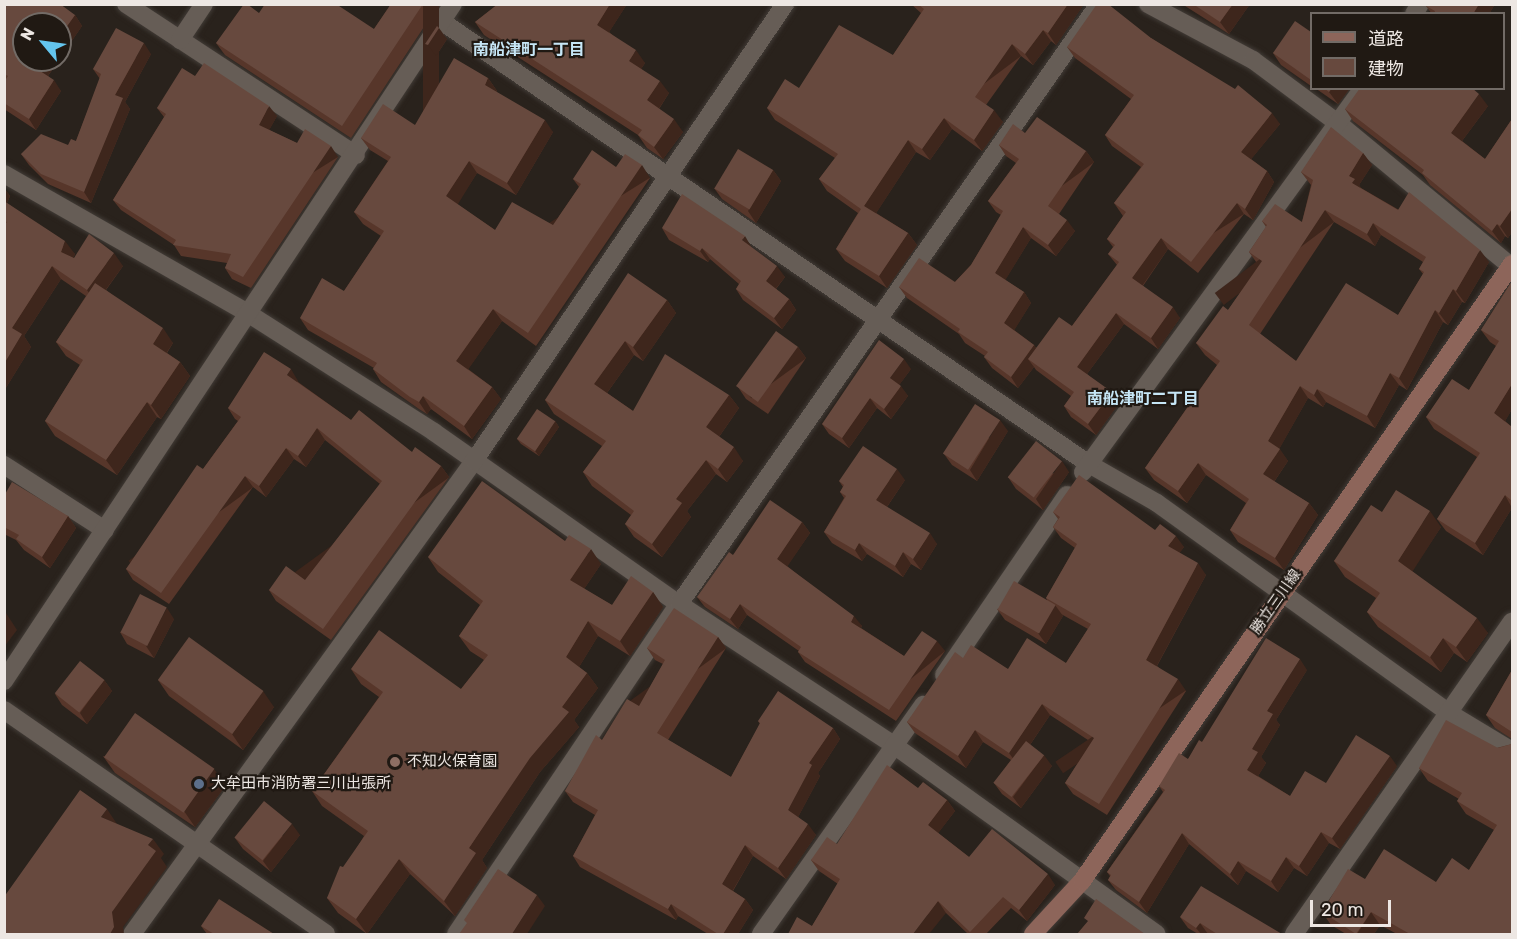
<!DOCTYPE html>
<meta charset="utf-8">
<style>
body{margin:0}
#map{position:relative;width:1517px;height:939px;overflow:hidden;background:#29221c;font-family:Rubik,"Noto Sans JP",sans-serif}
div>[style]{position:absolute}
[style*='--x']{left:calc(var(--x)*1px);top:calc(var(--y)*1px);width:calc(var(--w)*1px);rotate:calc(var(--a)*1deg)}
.roads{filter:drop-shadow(0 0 2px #423c37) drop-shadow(0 0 2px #423c37)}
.street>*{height:18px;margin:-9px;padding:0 9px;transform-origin:9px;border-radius:9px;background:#665d56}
.secondary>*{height:18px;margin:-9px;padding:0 9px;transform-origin:9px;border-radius:9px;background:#8d655a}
.wall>*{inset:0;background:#57362a}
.shaded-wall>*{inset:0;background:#3e261c;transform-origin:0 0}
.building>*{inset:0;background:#67493e;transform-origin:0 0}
.dots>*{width:16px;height:16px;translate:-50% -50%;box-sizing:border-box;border:3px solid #201913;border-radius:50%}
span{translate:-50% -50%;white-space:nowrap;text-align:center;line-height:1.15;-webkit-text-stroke:4.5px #201913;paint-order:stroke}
.street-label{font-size:15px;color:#ede7e3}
.poi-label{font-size:15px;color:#ede7e3}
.left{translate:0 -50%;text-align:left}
.neighbourhood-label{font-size:16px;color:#c6e6f6;font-weight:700}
.frame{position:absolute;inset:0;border:6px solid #ede7e3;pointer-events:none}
.legend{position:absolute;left:1310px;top:12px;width:195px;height:78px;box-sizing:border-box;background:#201913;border:2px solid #726b66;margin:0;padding:8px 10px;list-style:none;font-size:18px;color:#ede7e3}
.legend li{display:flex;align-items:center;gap:12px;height:30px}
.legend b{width:30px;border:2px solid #726b66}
.north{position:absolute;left:12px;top:12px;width:60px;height:60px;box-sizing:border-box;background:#201913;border:2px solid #726b66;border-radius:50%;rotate:299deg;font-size:16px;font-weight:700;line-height:24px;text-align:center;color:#ede7e3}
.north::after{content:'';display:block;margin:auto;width:21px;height:27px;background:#64c5ee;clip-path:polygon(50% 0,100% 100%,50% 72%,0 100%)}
.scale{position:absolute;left:1310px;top:900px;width:81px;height:27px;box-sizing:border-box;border:3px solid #ede7e3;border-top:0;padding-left:8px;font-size:18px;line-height:21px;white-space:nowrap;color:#ede7e3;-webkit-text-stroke:4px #201913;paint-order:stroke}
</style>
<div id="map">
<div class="roads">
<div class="street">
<i style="--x:126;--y:4;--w:275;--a:33.3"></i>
<i style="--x:1148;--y:4;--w:119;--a:28.1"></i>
<i style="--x:1253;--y:60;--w:107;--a:36.7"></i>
<i style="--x:1339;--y:124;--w:224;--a:39.6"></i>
<i style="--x:1414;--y:14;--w:12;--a:-59"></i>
<i style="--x:441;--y:21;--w:785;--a:34.36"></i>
<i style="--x:1089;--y:464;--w:78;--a:29.8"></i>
<i style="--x:1157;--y:503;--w:360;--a:35.7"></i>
<i style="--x:1449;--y:713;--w:74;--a:31.1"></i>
<i style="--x:180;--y:40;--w:43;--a:-56.3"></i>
<i style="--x:4;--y:174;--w:282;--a:29.7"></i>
<i style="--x:249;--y:314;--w:219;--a:32.5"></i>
<i style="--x:434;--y:432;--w:299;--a:35.1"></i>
<i style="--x:679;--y:604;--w:258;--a:33.3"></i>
<i style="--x:895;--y:746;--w:322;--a:35.7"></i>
<i style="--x:4;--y:465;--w:120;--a:32.8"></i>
<i style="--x:1083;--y:472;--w:475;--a:-53.9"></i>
<i style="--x:944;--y:675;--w:218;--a:-55.7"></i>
<i style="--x:4;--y:681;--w:812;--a:-56.45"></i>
<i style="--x:4;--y:710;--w:392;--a:34.8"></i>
<i style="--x:132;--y:934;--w:584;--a:-54.13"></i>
<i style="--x:474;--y:461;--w:553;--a:-55.76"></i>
<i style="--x:456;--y:934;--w:398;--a:-56"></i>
<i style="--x:679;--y:604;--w:732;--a:-55.01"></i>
<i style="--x:761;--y:934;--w:281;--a:-54.7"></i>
<i style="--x:1294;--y:934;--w:381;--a:-55.1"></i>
</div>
<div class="secondary">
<i style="--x:1033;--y:934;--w:72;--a:-47.2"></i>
<i style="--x:1082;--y:881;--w:752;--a:-55.13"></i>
</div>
</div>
<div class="wall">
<i style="clip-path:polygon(4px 4px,75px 15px,82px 26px,60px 58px,60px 24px,24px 60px,59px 60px,48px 76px,61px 91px,36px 130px,4px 109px,4px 82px,5px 80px,4px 80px)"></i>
<i style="clip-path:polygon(391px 4px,439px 4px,351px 138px,225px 55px,216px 43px,259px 13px,374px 29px)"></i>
<i style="clip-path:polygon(498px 4px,627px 4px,609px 32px,645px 63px,641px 69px,669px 93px,659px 109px,683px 132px,663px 159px,647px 148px,638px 135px,484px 35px,475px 22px)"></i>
<i style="clip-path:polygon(911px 4px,1084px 4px,1056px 45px,1051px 41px,1033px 65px,1021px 56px,986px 105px,1003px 122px,982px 151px,952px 129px,930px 160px,916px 152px,876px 213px,908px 233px,917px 245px,887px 288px,845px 261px,836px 249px,858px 213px,827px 191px,819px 179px,835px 158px,775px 120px,767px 108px,799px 88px,893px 55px,921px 13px)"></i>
<i style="clip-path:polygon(1182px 4px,1250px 4px,1229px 34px)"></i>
<i style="clip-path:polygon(1427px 4px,1495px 4px,1489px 14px,1432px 14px,1426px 6px)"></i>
<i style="clip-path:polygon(1311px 32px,1311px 86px,1281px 65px,1273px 53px)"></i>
<i style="clip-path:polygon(1151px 38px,1280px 124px,1251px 159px,1267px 171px,1274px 182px,1253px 220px,1244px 214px,1198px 273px,1168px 249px,1143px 286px,1180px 318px,1158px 349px,1124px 324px,1087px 374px,1119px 403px,1096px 435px,1071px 417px,1064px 406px,1071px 396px,1036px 370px,1034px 367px,1018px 388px,992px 368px,984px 357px,985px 356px,965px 343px,959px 334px,907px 298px,899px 287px,955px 282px,971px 265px,1001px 215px,996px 212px,988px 201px,1016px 163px,1006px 156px,999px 145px,1025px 133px,1086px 151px,1094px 162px,1059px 214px,1075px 231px,1056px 256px,1031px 238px,1005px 280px,1024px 292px,1031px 303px,1014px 330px,1034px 345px,1036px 348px,1072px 326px,1117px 265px,1108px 254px,1113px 247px,1107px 239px,1123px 216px,1114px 203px,1141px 167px,1112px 146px,1105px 135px,1131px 99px,1075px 58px,1067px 47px)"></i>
<i style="clip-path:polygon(447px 39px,436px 56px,433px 55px,425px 44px)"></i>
<i style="clip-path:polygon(151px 54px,125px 102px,130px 109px,91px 203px,48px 184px,29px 165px,21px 154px,68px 145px,76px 141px,100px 79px,93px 69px)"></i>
<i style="clip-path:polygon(195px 76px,277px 116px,269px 130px,297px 143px,338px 157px,251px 288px,232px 279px,225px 268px,227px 263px,181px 256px,174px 245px,121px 210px,113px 200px,164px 117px,157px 108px)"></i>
<i style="clip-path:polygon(488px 78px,497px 91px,496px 92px,553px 132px,516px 195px,477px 173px,457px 204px,495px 230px,553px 225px,579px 187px,573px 179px,616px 167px,650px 178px,536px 346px,502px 321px,468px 369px,492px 387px,501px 399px,472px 439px,431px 409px,427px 414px,419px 409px,381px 382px,373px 369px,374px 368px,308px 330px,300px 318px,344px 291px,381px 236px,363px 224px,354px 212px,388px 161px,370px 150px,361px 138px,415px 125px)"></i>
<i style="clip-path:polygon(1315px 88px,1350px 88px,1338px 104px)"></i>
<i style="clip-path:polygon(1488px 106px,1462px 141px,1485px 159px,1512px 119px,1512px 232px,1508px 238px,1505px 236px,1501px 243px,1430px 185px,1423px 175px,1353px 121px,1345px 109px)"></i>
<i style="clip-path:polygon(evenodd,1363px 153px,1372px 165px,1359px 185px,1361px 188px,1489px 262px,1465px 303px,1462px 302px,1448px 325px,1443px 322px,1407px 390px,1399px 385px,1375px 428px,1326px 402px,1323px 407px,1308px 398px,1279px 449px,1288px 461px,1274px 482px,1309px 503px,1318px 515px,1284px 570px,1238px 542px,1230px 530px,1246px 503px,1206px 475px,1187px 503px,1154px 480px,1145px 468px,1217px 365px,1205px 355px,1196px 343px,1228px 310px,1259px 266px,1249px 252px,1266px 227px,1262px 221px,1302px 222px,1311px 185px,1301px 172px,1363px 153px,1334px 222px,1375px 246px,1381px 235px,1423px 262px,1419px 269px,1423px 274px,1398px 315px,1296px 361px,1260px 334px,1334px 222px)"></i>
<i style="clip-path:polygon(773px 170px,781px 181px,756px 223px,722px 199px,714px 188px)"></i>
<i style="clip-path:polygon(4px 188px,10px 196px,7px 203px,75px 254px,73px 258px,123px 266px,106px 290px,173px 343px,167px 353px,180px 362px,190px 376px,161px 419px,157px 417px,117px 475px,55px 436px,45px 421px,80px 365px,66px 356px,56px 342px,86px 296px,61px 279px,24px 336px,31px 347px,4px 391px)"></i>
<i style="clip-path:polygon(662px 228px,752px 248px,785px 277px,776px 289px,789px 299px,796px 310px,782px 329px,743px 300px,736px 289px,739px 284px,710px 259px,708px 262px,669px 240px)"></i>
<i style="clip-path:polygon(1512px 281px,1512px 409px,1505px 421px,1512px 427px,1512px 508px,1483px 555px,1446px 531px,1437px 519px,1477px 457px,1434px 429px,1426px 417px,1469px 390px,1496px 346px,1490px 342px,1481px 330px)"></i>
<i style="clip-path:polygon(667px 300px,676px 313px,643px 361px,634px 355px,607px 393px,633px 411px,729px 395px,739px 408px,719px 437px,743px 461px,727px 482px,716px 474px,687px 511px,691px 517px,662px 557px,634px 537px,625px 524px,631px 515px,592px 486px,583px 472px,602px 446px,554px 414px,545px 400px)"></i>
<i style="clip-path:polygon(798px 347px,806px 358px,768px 414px,746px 399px,738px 387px)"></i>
<i style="clip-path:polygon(911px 369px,899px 385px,908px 396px,891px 419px,877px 408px,849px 448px,829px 434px,822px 424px)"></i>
<i style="clip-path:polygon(298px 381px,298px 382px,351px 420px,412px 452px,441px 466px,449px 477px,331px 640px,276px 601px,269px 590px,305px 580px,380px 484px,325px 440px,306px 467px,294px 459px,266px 497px,253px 487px,169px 604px,133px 580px,126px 569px,203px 469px,238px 421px,235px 419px,228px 408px)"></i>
<i style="clip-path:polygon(555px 421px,559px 427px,539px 456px,521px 444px,517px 439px)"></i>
<i style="clip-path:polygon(1008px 431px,977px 481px,952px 465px,944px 454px)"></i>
<i style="clip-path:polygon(1069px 472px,1043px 510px,1016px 489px,1008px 477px)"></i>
<i style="clip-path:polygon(905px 480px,887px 507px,937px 544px,921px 570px,911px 564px,903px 577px,867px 554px,862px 561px,832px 543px,824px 532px,844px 498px,840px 492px,843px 487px,839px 481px)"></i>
<i style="clip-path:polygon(4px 496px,68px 516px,76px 528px,50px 568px,24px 550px,16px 540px,4px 534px)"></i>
<i style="clip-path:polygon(1053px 512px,1155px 530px,1184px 547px,1179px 553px,1206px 575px,1157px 666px,1186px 691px,1107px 815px,1073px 794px,1065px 783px,1091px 742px,1050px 715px,1030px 745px,1052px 766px,1021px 808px,1002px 794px,994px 783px,1011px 760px,983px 742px,966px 768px,915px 733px,907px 722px,963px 658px,1008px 669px,1066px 663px,1088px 629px,1061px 614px,1063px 616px,1046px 644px,1005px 620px,997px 609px,1047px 600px,1046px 598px,1075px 548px,1061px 538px,1053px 527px,1058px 519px)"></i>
<i style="clip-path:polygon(1382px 512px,1441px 527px,1412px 571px,1488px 633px,1467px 662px,1454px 653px,1441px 672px,1378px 627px,1367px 612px,1376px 598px,1345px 577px,1334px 561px)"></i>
<i style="clip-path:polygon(802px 522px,810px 533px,787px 566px,862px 626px,861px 628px,904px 656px,945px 651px,896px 721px,805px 662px,798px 652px,799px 651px,747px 615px,738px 629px,705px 607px,697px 597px,733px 555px)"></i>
<i style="clip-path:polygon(565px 541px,601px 564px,584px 589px,612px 605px,653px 592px,663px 607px,630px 656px,598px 636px,579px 667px,587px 673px,598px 688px,574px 720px,579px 727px,540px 772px,482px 860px,487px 868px,455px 916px,410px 874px,367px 934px,338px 913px,327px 898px,364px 836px,322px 806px,312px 791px,379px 697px,361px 684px,351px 669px,461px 689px,484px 660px,470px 651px,459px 636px,480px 605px,438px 572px,428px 557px)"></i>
<i style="clip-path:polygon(174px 619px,154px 658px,127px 644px,120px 632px)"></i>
<i style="clip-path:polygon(718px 637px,726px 648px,668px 740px,731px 777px,760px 724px,758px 721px,833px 728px,840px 739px,818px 773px,820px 776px,798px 817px,816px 835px,786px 879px,753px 856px,733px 891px,745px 899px,753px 910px,738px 934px,708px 934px,678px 916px,676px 920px,580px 867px,573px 856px,595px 815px,573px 802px,565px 791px,602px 740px,639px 706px,663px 664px,655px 660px,647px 648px)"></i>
<i style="clip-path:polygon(1307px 670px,1276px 720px,1280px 725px,1261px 757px,1266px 763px,1258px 776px,1290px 796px,1326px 783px,1397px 766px,1340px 849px,1329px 843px,1307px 876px,1294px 868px,1278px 892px,1246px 871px,1238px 885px,1189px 844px,1147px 913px,1116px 890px,1108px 880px,1110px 876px,1107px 872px,1163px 792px,1159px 786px,1188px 759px,1202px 742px)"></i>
<i style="clip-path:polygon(1512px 670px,1512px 934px,1397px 934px,1380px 925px,1374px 934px,1346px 934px,1331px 925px,1322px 912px,1365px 879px,1436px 882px,1469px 870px,1494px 830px,1466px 814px,1457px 801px,1459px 799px,1428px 781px,1419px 768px,1512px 744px,1512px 739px,1495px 728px,1486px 715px)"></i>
<i style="clip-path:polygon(104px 680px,112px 691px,87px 724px,62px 705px,55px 694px)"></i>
<i style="clip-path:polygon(158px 680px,274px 707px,243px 750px,169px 696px)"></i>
<i style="clip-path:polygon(103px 756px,226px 785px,195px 827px,115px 773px)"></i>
<i style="clip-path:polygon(918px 788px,947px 800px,955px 811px,938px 833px,969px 857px,1055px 885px,1027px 921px,1011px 908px,986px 934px,968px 934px,946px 913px,812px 926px,838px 884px,819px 871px,811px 860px,837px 844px)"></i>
<i style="clip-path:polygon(300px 835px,271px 872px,243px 849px,235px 838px)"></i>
<i style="clip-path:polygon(1180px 917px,1282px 934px,1198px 934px,1188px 928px)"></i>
<i style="clip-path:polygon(201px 926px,274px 934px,207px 934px)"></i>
</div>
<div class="shaded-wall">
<i style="left:423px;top:4px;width:16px;height:146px"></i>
<i style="clip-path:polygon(610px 4px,627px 4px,606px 37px,597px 25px)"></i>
<i style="clip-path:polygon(1068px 4px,1084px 4px,1056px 45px,1048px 33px)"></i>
<i style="clip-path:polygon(1233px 4px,1250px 4px,1229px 34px,1220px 22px)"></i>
<i style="clip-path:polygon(1479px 4px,1495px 4px,1489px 14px,1473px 14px)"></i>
<i style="clip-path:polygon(75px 15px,82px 26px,60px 58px,60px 36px)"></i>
<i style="clip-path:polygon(439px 28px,447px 39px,436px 56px,428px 45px)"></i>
<i style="clip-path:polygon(1043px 30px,1051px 41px,1033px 65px,1025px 54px)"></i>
<i style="clip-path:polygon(144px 43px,151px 54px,125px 102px,130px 109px,91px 203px,84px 192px,115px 95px)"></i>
<i style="left:1012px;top:44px;width:15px;height:65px;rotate:53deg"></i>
<i style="clip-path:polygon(636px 50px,645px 63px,638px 74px,629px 61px)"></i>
<i style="clip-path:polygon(43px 60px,59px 60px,45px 80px,37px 69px)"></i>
<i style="clip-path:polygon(488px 78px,497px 91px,493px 97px,485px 85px)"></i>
<i style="clip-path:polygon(54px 80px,61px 91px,36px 130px,29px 119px)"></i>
<i style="clip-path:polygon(660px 81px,669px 93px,656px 113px,647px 100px)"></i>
<i style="clip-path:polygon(1332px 88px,1350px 88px,1338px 104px,1329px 92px)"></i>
<i style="clip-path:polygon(1479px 94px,1488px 106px,1459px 145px,1451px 133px)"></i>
<i style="clip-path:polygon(269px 106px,277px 116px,266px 136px,259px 125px)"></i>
<i style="clip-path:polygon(994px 110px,1003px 122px,982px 151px,974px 140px)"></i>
<i style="clip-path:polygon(1272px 113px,1280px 124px,1248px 163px,1241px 152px)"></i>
<i style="clip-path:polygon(944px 118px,952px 129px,930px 160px,922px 149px)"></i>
<i style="clip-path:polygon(674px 119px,683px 132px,663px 159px,654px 147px)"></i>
<i style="clip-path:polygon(545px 120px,553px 132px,516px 195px,507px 183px)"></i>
<i style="clip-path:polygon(908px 140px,916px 152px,873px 218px,864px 206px)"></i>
<i style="left:331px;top:146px;width:13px;height:158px;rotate:58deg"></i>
<i style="left:1086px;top:151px;width:14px;height:67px;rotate:54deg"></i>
<i style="clip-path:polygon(1363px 153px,1372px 165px,1359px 185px,1363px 192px,1352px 183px,1349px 176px)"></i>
<i style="clip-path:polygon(469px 161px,477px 173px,455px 209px,446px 196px)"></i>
<i style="left:642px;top:165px;width:15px;height:203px;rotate:58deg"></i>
<i style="clip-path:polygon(773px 170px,781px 181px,756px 223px,748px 211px)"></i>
<i style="clip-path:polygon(1267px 171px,1274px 182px,1253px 220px,1245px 209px)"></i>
<i style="clip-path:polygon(4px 188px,10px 196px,5px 208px,4px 208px)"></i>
<i style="left:1237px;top:203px;width:13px;height:75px;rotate:58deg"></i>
<i style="clip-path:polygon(1512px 209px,1512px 232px,1508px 238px,1500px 226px)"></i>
<i style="left:1325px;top:210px;width:15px;height:138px;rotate:53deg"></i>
<i style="clip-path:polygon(1067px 220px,1075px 231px,1056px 256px,1048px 245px)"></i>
<i style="clip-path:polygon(1373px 223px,1381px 235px,1375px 246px,1367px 234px)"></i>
<i style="clip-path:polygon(1497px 224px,1505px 236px,1501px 243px,1492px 231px)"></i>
<i style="clip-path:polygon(1023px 227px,1031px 238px,1003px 284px,995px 273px)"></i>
<i style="clip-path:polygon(908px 233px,917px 245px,887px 288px,879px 276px)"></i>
<i style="clip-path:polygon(745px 236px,752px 248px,742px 240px)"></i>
<i style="clip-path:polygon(1161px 238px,1168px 249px,1140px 289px,1132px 278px)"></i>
<i style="clip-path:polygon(65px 241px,75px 254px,70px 265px,61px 252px)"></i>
<i style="clip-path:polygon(702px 248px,710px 259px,708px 262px,700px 251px)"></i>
<i style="clip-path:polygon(1480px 250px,1489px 262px,1465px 303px,1456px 291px)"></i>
<i style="clip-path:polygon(114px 253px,123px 266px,96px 303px,87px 290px)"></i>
<i style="clip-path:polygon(52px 266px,61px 279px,24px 336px,31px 347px,4px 391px,4px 364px,12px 328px)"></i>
<i style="clip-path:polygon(777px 266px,785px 277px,773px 292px,766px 281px)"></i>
<i style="clip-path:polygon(1453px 289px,1462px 302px,1448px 325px,1439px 313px)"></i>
<i style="clip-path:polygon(1024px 292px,1031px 303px,1012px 334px,1004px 323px)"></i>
<i style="clip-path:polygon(789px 299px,796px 310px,782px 329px,774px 318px)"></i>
<i style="clip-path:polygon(667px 300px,676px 313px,643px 361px,633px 347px)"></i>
<i style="clip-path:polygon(1173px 307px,1180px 318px,1158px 349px,1151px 338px)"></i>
<i style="clip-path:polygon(493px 309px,502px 321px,465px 374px,456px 361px)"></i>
<i style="clip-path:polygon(1435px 310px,1443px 322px,1407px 390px,1399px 378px)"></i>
<i style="clip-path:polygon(1116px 313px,1124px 324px,1084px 378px,1077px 367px)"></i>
<i style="clip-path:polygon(163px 328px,173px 343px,163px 358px,153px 344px)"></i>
<i style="clip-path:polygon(625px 341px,634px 355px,604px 397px,594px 384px)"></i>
<i style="clip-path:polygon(1034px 345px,1041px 356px,1028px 359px,1034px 367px,1018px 388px,1011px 377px)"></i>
<i style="left:798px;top:347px;width:14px;height:68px;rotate:54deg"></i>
<i style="clip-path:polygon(904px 359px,911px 369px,897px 388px,890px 378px)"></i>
<i style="clip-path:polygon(180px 362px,190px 376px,161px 419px,151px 405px)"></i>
<i style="clip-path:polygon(291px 369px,298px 381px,295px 386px,287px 375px)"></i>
<i style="clip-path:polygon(1390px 373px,1399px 385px,1375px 428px,1367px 416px)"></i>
<i style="clip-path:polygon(1512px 384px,1512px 409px,1503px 425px,1494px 413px)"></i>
<i style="clip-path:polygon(901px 386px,908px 396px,891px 419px,884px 409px)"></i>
<i style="clip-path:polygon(1300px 386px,1308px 398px,1277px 453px,1268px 441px)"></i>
<i style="clip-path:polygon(492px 387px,501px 399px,472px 439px,464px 426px)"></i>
<i style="clip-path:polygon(1317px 389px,1326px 402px,1323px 407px,1314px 395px)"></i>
<i style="clip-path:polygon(1112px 392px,1119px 403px,1096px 435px,1088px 424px)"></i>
<i style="clip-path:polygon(729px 395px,739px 408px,716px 441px,706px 427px)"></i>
<i style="clip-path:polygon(423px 396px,431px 409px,427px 414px,419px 402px)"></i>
<i style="clip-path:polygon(870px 398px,877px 408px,849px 448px,842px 438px)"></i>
<i style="clip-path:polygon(147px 402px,157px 417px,117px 475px,106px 460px)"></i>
<i style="clip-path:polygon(1000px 420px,1008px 431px,977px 481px,970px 470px)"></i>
<i style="clip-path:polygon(555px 421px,559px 427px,539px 456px,535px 451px)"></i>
<i style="clip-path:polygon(317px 428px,325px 440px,306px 467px,298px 456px)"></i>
<i style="clip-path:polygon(734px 447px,743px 461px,727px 482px,718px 469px)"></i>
<i style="clip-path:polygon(286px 448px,294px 459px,266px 497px,259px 486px)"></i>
<i style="clip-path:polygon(1280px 449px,1288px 461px,1271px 486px,1263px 474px)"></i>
<i style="clip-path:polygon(706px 460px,716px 474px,687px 511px,691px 517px,662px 557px,652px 544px,676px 499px)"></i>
<i style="clip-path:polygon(1062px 461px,1069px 472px,1043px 510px,1036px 499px)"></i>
<i style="clip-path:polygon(1198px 463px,1206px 475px,1187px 503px,1178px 491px)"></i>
<i style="left:441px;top:466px;width:14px;height:201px;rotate:54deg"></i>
<i style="clip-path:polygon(897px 469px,905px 480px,884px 511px,876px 500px)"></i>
<i style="left:245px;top:476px;width:14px;height:144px;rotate:54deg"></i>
<i style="clip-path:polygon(1505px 495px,1512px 508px,1483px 555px,1475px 543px)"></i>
<i style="clip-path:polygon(1309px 503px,1318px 515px,1284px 570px,1275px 558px)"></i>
<i style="clip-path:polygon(1430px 511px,1441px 527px,1409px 577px,1398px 561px)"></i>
<i style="clip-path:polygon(68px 516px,76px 528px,50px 568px,42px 557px)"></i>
<i style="clip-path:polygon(802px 522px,810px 533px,785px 570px,777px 559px)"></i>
<i style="clip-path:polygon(930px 533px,937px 544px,921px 570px,913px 559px)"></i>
<i style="clip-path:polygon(1176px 536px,1184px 547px,1176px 558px,1168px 546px)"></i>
<i style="clip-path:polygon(859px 543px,867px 554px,862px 561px,855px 550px)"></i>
<i style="clip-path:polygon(591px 549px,601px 564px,580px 595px,570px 580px)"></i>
<i style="clip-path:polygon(903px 552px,911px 564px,903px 577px,895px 566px)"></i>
<i style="clip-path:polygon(1198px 563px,1206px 575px,1154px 671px,1146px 660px)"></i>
<i style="clip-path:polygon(653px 592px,663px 607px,630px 656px,620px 641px)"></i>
<i style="clip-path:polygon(740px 604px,747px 615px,738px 629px,730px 619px)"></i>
<i style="clip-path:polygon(1055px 605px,1063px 616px,1046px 644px,1038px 633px)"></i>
<i style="clip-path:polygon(167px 608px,174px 619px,154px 658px,146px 646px)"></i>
<i style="clip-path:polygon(6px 613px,17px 630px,4px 647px,4px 615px)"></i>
<i style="clip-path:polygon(854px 616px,862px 626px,858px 632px,851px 622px)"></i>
<i style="clip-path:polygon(1477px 618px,1488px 633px,1467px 662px,1456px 647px)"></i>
<i style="clip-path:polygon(588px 621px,598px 636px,576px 672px,566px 657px)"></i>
<i style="left:718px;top:637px;width:14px;height:114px;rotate:54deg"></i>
<i style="clip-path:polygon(1443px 638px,1454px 653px,1441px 672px,1430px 657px)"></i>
<i style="left:937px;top:641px;width:13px;height:84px;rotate:51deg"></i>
<i style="clip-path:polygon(1300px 659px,1307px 670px,1276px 720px,1280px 725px,1261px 757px,1266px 763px,1255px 781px,1247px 770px,1252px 749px,1267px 711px)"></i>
<i style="clip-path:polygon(587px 673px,598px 688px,574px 720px,579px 727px,540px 772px,482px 860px,487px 868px,455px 916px,444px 901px,469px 848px,562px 707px)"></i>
<i style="left:1178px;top:679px;width:14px;height:148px;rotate:56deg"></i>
<i style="clip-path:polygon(104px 680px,112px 691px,87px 724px,80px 713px)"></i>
<i style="clip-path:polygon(263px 691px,274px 707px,243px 750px,232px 734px)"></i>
<i style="clip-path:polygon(1042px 704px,1050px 715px,1017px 764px,1009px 753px)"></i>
<i style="clip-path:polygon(833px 728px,840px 739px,818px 773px,820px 776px,796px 821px,788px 810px,809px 763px)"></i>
<i style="clip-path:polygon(975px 730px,983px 742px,966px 768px,958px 756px)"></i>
<i style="clip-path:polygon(1044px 755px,1052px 766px,1021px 808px,1013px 797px)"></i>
<i style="clip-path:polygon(1390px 756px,1397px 766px,1340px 849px,1332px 838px)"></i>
<i style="clip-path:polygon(214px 769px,226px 785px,195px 827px,184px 811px)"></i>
<i style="clip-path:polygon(947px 800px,955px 811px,936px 836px,928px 825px)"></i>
<i style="clip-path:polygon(107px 809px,117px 824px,101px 817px)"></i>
<i style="clip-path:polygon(292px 824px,300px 835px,271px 872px,263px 861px)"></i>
<i style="clip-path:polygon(808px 824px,816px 835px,786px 879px,778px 868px)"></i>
<i style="clip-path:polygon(1321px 832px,1329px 843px,1307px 876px,1299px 866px)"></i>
<i style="clip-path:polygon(1182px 833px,1189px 844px,1147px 913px,1139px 902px)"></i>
<i style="clip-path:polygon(153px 839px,164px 854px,161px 858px,167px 867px,123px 927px,124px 934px,110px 934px,112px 912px,148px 845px)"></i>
<i style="clip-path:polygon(745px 845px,753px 856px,730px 895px,722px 884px)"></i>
<i style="clip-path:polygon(1286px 857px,1294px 868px,1278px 892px,1271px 881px)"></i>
<i style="clip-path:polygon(399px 859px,410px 874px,367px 934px,356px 919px)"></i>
<i style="clip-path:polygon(1238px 861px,1246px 871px,1238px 885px,1230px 874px)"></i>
<i style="clip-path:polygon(1048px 874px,1055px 885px,1027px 921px,1019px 910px)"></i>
<i style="clip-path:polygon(537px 895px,545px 906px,527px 934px,512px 934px)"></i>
<i style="clip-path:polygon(745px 899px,753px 910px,738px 934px,723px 934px)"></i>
<i style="clip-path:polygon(938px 901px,946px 913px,929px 934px,913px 934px)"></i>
<i style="clip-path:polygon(671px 904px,678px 916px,676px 920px,668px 909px)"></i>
<i style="clip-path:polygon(1371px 912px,1380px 925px,1374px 934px,1357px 934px)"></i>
<i style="clip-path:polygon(1200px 923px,1208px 934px,1201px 934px,1196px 928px)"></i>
</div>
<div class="building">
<i style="clip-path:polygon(4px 4px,60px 4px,75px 15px,60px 36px,60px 24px,24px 24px,24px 60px,43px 60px,37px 69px,54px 80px,29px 119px,4px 103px,4px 82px,8px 76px,4px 74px)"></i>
<i style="clip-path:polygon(244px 4px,247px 4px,259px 13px,265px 4px,336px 4px,374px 29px,391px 4px,423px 4px,342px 126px,216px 43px)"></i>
<i style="clip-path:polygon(498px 4px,610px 4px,597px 25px,636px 50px,629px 61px,660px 81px,647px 100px,674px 119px,654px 147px,638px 135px,642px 130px,475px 22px)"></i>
<i style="clip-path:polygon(918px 4px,1068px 4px,1048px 33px,1043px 30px,1025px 54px,1012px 44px,975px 97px,994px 110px,974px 140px,944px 118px,922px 149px,908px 140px,864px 206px,908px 233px,879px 276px,836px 249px,861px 209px,819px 179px,838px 154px,767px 108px,785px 79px,799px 88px,839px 25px,893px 55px,924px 9px)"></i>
<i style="clip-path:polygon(1097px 4px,1108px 4px,1151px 38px,1235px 89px,1238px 85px,1272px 113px,1241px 152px,1267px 171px,1245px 209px,1237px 203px,1191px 262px,1161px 238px,1132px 278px,1173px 307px,1151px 338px,1116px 313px,1077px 367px,1112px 392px,1088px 424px,1064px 406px,1074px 392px,1028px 359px,1059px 317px,1072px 326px,1119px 262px,1108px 254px,1115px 245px,1107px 239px,1126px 212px,1114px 203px,1144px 164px,1105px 135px,1134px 95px,1067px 47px)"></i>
<i style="clip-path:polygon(1193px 4px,1233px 4px,1220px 22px)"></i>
<i style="clip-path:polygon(1427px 4px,1479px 4px,1473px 14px,1434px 14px,1435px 11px,1426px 6px)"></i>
<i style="clip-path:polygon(1295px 21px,1311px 32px,1311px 80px,1273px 53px)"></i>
<i style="clip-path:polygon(437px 26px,439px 28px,428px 45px,425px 44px)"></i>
<i style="clip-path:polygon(116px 28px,144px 43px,115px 95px,123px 98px,84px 192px,41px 174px,21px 154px,41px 134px,68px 145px,71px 139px,76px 141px,101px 74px,93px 69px)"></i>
<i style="clip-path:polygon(454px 58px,488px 78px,485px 85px,545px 120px,507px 183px,469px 161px,446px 196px,495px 230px,512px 202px,553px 225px,581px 184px,573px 179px,592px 150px,616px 167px,625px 154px,642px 165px,528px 333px,493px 309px,456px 361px,492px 387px,464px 426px,423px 396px,419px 402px,410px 397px,373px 369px,377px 363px,300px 318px,322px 278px,344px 291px,384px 231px,354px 212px,391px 157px,361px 138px,383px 104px,415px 125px)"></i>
<i style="clip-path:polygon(204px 63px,269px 106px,259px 125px,297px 143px,305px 129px,331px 146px,243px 277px,225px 268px,231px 254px,173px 245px,176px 240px,113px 200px,166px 114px,157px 108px,182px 68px,195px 76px)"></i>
<i style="clip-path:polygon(1324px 88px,1332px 88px,1329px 92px)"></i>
<i style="clip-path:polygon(1360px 88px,1472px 88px,1479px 94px,1451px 133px,1485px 159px,1512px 119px,1512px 209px,1500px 226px,1497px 224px,1492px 231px,1422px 173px,1424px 170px,1345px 109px)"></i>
<i style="clip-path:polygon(1037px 117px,1086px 151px,1048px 206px,1067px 220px,1048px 245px,1023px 227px,995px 273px,1024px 292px,1004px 323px,1034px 345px,1011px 377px,984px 357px,988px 352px,958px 332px,960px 329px,899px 287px,919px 258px,955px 282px,971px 265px,1003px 211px,988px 201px,1019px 159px,999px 145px,1013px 124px,1025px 133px)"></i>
<i style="clip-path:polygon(evenodd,1331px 127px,1363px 153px,1349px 176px,1355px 179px,1352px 183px,1398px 210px,1409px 192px,1480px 250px,1456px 291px,1453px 289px,1439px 313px,1435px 310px,1399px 378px,1390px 373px,1367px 416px,1317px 389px,1314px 395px,1300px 386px,1268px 441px,1280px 449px,1263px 474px,1309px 503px,1275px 558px,1230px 530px,1249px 499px,1198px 463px,1178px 491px,1145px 468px,1220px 361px,1196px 343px,1223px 306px,1228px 310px,1262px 261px,1249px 252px,1267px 225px,1262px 221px,1275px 204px,1302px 222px,1313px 180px,1301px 172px,1331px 127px,1325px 210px,1367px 234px,1373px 223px,1426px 257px,1419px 269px,1424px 272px,1398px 315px,1346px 283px,1296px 361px,1249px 325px,1325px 210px)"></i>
<i style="left:738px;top:149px;width:41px;height:46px;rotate:31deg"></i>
<i style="clip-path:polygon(682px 194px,745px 236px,742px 240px,777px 266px,766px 281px,789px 299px,774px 318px,736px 289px,741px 281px,702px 248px,700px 251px,662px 228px)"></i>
<i style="clip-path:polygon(4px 201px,65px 241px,61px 252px,74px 258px,89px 234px,114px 253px,87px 290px,52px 266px,12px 328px,22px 334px,4px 364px,4px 225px,7px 222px,4px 221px)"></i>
<i style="clip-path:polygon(628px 273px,667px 300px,633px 347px,625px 341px,594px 384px,633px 411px,665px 354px,729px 395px,706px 427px,734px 447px,718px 469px,706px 460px,676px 499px,682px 503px,652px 544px,625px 524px,634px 511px,583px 472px,606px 441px,545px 400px)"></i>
<i style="clip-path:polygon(1512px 281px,1512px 384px,1494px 413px,1512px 427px,1512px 501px,1505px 495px,1475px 543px,1437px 519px,1480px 453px,1426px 417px,1452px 379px,1469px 390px,1499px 341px,1481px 330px)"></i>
<i style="clip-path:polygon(95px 283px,163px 328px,153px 344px,180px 362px,151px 405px,147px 402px,106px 460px,45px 421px,83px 360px,56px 342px)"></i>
<i style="left:776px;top:331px;width:27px;height:68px;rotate:36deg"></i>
<i style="clip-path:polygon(879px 340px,904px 359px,890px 378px,901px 386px,884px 409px,870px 398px,842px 438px,822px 424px)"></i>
<i style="clip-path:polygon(264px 352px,291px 369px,287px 375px,351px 420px,359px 410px,412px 452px,415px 447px,441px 466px,323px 629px,269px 590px,286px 566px,305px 580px,382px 481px,317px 428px,298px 456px,286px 448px,259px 486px,245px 476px,161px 593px,126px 569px,197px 465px,203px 469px,241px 417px,228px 408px)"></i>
<i style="left:975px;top:404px;width:30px;height:59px;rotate:33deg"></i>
<i style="left:537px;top:409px;width:22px;height:36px;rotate:34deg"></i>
<i style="left:1036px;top:441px;width:33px;height:46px;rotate:38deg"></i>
<i style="clip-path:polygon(863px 446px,897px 469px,876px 500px,930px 533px,913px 559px,903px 552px,895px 566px,859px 543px,855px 550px,824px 532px,846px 496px,840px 492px,844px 485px,839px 481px)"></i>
<i style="clip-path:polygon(1079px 475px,1155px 530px,1160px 524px,1176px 536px,1168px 546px,1198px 563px,1146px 660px,1178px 679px,1099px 804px,1065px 783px,1094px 738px,1042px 704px,1009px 753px,975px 730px,958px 756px,907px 722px,955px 652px,963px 658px,971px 645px,1008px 669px,1027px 638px,1066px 663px,1091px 624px,1046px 598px,1077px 544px,1053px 527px,1060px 517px,1053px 512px)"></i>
<i style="clip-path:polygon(482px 481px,565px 541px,569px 535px,591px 549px,570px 580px,612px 605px,631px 576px,653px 592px,620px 641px,588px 621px,566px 657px,587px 673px,562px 707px,569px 712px,530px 758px,469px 848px,476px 853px,444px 901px,399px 859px,356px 919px,327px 898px,340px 866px,343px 867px,368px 831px,312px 791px,383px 692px,351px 669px,379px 630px,461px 689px,488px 655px,459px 636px,483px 601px,428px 557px)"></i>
<i style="clip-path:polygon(12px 482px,68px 516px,42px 557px,16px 539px,19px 535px,4px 527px,4px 496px)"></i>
<i style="clip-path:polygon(1396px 490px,1430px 511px,1398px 561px,1477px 618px,1456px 647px,1443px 638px,1430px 657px,1367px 612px,1380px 593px,1334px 561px,1371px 505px,1382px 512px)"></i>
<i style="clip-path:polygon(770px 500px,802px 522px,777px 559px,854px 616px,851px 622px,904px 656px,922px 631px,937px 641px,889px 710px,798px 652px,801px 647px,740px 604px,730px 619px,697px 597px,729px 552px,733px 555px)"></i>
<i style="left:1014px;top:581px;width:48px;height:33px;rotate:30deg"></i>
<i style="left:140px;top:594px;width:30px;height:43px;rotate:27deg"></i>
<i style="clip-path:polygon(674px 608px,718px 637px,657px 733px,731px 777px,760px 723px,758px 721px,778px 691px,833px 728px,809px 763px,812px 765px,788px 810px,808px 824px,792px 848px,778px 868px,745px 845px,722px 884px,745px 899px,723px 934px,718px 934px,671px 904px,668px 909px,573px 856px,598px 810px,565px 791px,596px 735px,602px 740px,627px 699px,639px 706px,665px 660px,647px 648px)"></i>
<i style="left:189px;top:637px;width:92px;height:53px;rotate:36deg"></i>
<i style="clip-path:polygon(1266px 638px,1300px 659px,1267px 711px,1273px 714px,1252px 749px,1258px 752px,1247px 770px,1290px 796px,1305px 771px,1326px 783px,1356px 735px,1390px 756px,1332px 838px,1321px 832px,1299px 866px,1286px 857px,1271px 881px,1238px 861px,1230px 874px,1182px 833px,1139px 902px,1108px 880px,1111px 875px,1107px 872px,1165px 790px,1159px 786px,1179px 753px,1188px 759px,1199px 740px,1202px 742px)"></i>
<i style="left:80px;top:661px;width:31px;height:41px;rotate:38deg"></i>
<i style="clip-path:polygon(1512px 670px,1512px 934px,1410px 934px,1371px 912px,1356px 934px,1322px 912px,1348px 869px,1365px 879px,1384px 849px,1436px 882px,1452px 858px,1469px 870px,1497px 825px,1457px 801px,1462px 793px,1419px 768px,1446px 720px,1498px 748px,1512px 744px,1512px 732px,1486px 715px)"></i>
<i style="left:135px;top:713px;width:97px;height:54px;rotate:35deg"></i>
<i style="left:1026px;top:741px;width:23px;height:53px;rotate:38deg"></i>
<i style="clip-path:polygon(887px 765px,918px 788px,923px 782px,947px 800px,928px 825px,969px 857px,992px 829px,1048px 874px,1019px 910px,1003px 897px,970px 932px,938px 901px,913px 934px,788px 934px,797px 917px,812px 926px,840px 879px,811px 860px,827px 837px,837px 844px)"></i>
<i style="clip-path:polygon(80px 790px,107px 809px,101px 817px,153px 839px,148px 845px,156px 851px,112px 912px,114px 927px,110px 934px,4px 934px,4px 897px)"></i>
<i style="left:264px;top:801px;width:36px;height:47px;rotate:39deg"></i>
<i style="clip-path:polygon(498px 869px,537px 895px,512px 934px,459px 934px,467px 923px,464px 920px)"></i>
<i style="clip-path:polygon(1201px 886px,1282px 934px,1217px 934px,1200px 923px,1196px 928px,1180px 917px)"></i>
<i style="clip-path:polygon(219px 899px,274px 934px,214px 934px,201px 926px)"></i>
<i style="clip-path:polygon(1096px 899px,1145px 934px,1077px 934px,1088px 921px,1084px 918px)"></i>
</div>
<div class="dots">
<i style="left:395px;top:762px;background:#8d6e63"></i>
<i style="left:199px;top:784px;background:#5c6f8a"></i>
</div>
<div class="street-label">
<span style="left:1276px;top:602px;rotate:-55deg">勝立三川線</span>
</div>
<div class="poi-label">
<span class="left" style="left:407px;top:762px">不知火保育園</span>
<span class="left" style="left:211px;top:784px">大牟田市消防署三川出張所</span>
</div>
<div class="neighbourhood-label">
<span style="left:529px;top:50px">南船津町一丁目</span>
<span style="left:1143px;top:399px">南船津町二丁目</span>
</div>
<div class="frame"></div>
<ul class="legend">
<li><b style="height:8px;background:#8d655a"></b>道路</li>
<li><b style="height:16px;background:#67493e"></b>建物</li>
</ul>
<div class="north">N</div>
<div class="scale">20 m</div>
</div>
